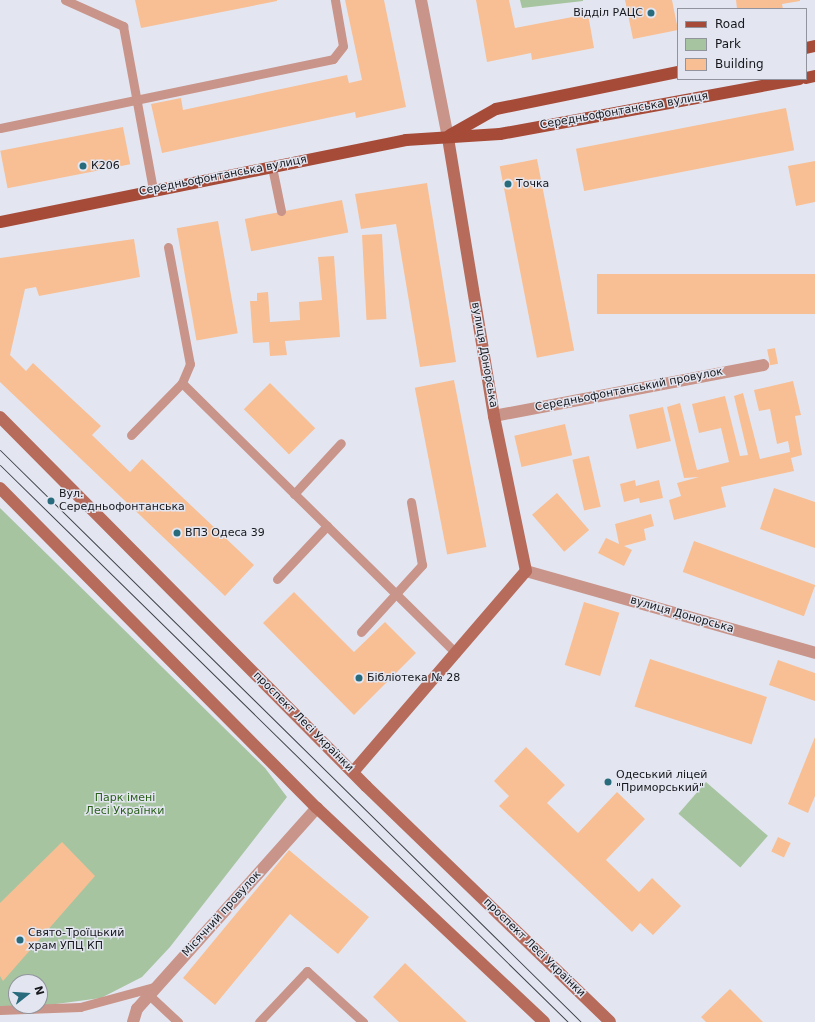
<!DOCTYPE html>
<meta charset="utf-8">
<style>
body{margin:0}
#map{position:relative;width:815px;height:1022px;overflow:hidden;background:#e3e6f1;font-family:"DejaVu Sans",sans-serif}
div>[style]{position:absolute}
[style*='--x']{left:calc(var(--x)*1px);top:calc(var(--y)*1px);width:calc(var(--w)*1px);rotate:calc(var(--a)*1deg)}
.green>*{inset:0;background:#a7c4a0;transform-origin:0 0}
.building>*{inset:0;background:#f8bf94;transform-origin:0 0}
.lane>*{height:9px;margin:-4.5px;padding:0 4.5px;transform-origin:4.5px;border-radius:4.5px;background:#c99489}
.street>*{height:12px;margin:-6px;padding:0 6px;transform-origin:6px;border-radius:6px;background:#c99489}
.secondary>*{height:12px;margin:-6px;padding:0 6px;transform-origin:6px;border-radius:6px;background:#b66b5b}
.primary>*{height:12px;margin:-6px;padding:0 6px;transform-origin:6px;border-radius:6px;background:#a74b39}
.tram>*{height:1px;margin:-0.5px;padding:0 0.5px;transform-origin:0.5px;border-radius:0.5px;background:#414248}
.dots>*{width:11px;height:11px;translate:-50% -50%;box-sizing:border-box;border:2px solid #e3e6f1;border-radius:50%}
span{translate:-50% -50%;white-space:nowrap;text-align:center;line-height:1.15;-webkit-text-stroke:3px #e3e6f1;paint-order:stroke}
.poi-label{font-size:11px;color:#17181c}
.right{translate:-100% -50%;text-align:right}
.left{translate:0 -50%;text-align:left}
.street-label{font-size:11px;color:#17181c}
.park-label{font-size:11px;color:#295f18}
.legend{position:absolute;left:677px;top:8px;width:130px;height:72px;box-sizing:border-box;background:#e3e6f1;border:1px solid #91949c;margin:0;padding:5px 7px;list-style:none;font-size:12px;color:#17181c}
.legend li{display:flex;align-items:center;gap:8px;height:20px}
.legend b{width:20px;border:1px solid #91949c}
.north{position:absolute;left:8px;top:974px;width:40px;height:40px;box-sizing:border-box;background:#e3e6f1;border:1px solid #91949c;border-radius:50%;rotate:73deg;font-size:11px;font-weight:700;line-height:16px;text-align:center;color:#17181c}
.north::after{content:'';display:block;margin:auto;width:14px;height:18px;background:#276b7c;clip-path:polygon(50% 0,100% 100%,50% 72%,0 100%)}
</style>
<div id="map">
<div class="green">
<i style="clip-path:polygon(520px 0,583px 0,583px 1px,522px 8px)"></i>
<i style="clip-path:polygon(evenodd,0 508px,265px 768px,287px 797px,170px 947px,142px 977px,101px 998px,41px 1006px,0 1007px,0 508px,16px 982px,40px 982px,40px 1006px,16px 1006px,16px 982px)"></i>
<i style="left:706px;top:782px;width:82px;height:42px;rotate:41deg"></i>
</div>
<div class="building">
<i style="clip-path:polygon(135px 0,277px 0,277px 1px,141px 28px)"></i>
<i style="clip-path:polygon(345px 0,384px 0,406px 107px,356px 118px,355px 112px,162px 153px,151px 104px,181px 98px,183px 110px,347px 75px,349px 83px,362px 80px)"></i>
<i style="clip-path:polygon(476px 0,509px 0,515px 28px,588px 14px,594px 48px,532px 60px,531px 53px,487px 62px)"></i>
<i style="clip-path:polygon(625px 0,672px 0,678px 30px,633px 39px)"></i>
<i style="clip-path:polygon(736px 0,800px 0,800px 1px,782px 4px,783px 9px,737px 9px)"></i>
<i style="left:786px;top:108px;width:43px;height:214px;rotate:79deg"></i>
<i style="left:123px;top:127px;width:38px;height:125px;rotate:79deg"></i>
<i style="left:537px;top:159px;width:195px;height:38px;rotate:79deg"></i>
<i style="clip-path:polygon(815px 161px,815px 202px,796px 206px,788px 166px)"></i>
<i style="clip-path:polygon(427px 183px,456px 362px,420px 367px,396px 224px,361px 229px,355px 194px)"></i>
<i style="left:342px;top:200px;width:33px;height:99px;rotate:79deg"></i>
<i style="left:218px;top:221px;width:114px;height:42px;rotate:80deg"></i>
<i style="left:382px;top:234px;width:85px;height:20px;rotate:87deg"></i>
<i style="clip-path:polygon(134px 239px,140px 277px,39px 296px,36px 287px,25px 289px,10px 355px,26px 371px,33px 363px,101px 426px,92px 435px,130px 472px,142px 459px,254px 565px,225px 596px,0 382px,0 258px)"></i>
<i style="clip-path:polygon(334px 256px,340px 337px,285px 341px,287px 355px,270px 356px,269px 342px,253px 343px,250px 301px,257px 301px,257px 293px,268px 292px,270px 322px,300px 320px,299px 302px,322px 300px,318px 257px)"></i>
<i style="left:815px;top:274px;width:40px;height:218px;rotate:90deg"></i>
<i style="left:775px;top:348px;width:16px;height:8px;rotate:79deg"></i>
<i style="left:454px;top:380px;width:170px;height:40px;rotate:79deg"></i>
<i style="clip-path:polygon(793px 381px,801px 415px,795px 416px,802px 455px,791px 458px,794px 471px,721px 487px,726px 507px,674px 520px,669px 500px,681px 496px,677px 483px,699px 477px,684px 478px,667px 407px,680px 403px,697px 470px,729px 462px,721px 428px,699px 433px,692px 404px,725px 396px,740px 456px,748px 455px,734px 396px,743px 393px,760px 459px,790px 452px,788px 441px,777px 444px,770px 409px,759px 411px,754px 390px)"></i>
<i style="left:270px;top:383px;width:64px;height:37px;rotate:45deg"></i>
<i style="left:663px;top:407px;width:35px;height:35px;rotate:77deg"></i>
<i style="left:565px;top:424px;width:32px;height:52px;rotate:77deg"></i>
<i style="left:589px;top:456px;width:52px;height:17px;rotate:77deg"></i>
<i style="clip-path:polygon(635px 480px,636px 486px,659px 480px,663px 498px,640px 503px,639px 498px,624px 502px,620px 484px)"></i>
<i style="clip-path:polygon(774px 488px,815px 502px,815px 548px,760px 529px)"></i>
<i style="left:557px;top:493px;width:49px;height:33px;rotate:49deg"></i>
<i style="clip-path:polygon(651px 514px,654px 526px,644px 529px,646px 540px,624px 546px,632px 550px,624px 566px,598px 553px,606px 538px,619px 544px,615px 524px)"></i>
<i style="left:694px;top:541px;width:129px;height:33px;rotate:20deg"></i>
<i style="clip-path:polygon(294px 592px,354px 652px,385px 622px,416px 653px,354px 715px,263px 623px)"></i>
<i style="left:584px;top:602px;width:37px;height:66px;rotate:17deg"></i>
<i style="left:650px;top:659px;width:123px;height:50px;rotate:18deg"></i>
<i style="clip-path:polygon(778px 660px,815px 673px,815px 701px,769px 685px)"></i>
<i style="clip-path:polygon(815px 737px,815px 796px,808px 813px,788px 804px)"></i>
<i style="clip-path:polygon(526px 747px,565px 785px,547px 803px,578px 833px,617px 792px,645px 819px,606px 860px,639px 892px,652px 878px,681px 906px,653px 935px,640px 923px,632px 932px,499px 806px,509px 796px,494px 781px)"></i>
<i style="left:778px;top:837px;width:14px;height:16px;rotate:25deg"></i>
<i style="clip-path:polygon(62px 842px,95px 876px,3px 981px,0 976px,0 903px)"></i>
<i style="clip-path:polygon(289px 850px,369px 917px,338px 954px,290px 914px,215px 1005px,183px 978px)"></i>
<i style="clip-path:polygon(405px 963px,467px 1022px,399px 1022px,373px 997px)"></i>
<i style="clip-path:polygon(730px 989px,763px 1022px,706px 1022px,701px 1017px)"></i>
</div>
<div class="lane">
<i style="--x:65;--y:0;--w:64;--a:24.1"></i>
<i style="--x:123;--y:26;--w:167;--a:79.6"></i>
<i style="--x:0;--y:128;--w:340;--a:-11.7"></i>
<i style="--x:333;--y:59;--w:16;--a:-52"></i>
<i style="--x:343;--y:46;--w:47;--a:-99.9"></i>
<i style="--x:272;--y:167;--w:45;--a:78.4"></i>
<i style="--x:168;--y:247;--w:119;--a:79.4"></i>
<i style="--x:190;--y:364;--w:21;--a:113"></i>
<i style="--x:182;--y:383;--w:385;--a:44.6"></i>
<i style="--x:131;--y:435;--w:73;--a:-45.6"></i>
<i style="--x:294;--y:494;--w:69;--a:-47.3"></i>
<i style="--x:277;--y:579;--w:73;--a:-46.7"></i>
<i style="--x:361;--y:632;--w:91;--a:-47.7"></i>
<i style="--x:422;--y:565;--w:64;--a:-99.9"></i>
<i style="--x:149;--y:995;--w:40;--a:43"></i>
<i style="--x:0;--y:1010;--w:80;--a:-2.1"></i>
<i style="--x:80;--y:1007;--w:81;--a:-15.1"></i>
<i style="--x:259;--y:1022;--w:70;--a:-46.7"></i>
<i style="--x:307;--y:971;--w:76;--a:42.3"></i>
</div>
<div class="street">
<i style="--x:421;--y:0;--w:140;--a:78.9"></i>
<i style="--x:494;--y:416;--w:274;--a:-10.7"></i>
<i style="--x:526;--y:571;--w:300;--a:15.8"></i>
<i style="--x:133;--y:1022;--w:14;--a:-73"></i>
<i style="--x:137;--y:1009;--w:270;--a:-48.2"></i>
</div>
<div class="secondary">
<i style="--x:0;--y:417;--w:520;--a:45.23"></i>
<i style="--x:366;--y:786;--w:339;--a:44"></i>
<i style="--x:0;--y:488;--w:450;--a:45.3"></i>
<i style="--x:317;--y:808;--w:312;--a:43.3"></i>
<i style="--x:353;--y:772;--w:265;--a:-49.3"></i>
<i style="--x:526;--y:571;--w:158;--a:-101.7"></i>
<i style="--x:494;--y:416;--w:283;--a:-99.4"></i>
</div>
<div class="primary">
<i style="--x:806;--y:48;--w:9;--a:-13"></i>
<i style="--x:806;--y:78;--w:9;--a:-13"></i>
<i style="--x:450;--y:135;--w:53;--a:-29.5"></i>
<i style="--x:496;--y:109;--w:186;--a:-11.5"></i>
<i style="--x:0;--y:222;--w:414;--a:-11.4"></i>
<i style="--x:406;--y:140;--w:94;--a:-3.7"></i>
<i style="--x:500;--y:134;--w:304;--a:-10.4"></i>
</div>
<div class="tram">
<i style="--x:0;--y:450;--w:815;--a:44.55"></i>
<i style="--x:0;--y:465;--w:796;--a:44.44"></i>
</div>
<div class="dots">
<i style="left:651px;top:13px;background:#276b7c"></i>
<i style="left:83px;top:166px;background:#276b7c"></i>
<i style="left:508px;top:184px;background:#276b7c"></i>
<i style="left:51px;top:501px;background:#276b7c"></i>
<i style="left:177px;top:533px;background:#276b7c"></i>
<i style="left:359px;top:678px;background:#276b7c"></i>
<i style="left:608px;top:782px;background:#276b7c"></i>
<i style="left:20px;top:940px;background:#276b7c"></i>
</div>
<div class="poi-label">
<span class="right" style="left:643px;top:13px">Відділ РАЦС</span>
<span class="left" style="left:91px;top:166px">К206</span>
<span class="left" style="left:516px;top:184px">Точка</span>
<span class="left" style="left:59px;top:501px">Вул.<br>Середньофонтанська</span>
<span class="left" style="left:185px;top:533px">ВПЗ Одеса 39</span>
<span class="left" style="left:367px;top:678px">Бібліотека № 28</span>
<span class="left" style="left:616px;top:782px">Одеський ліцей<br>"Приморський"</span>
<span class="left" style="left:28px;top:940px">Свято-Троїцький<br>храм УПЦ КП</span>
</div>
<div class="street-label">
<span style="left:624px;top:111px;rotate:-10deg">Середньофонтанська вулиця</span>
<span style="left:223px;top:176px;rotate:-11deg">Середньофонтанська вулиця</span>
<span style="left:484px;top:355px;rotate:80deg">вулиця Донорська</span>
<span style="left:629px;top:390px;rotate:-11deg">Середньофонтанський провулок</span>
<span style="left:682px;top:615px;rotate:16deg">вулиця Донорська</span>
<span style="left:303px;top:722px;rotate:45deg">проспект Лесі Українки</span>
<span style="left:222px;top:914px;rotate:-48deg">Місячний провулок</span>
<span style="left:534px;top:948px;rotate:44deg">проспект Лесі Українки</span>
</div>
<div class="park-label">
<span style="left:125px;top:805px">Парк імені<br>Лесі Українки</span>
</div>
<ul class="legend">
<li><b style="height:5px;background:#a74b39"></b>Road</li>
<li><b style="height:11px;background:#a7c4a0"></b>Park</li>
<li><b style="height:11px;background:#f8bf94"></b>Building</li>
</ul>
<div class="north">N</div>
</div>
